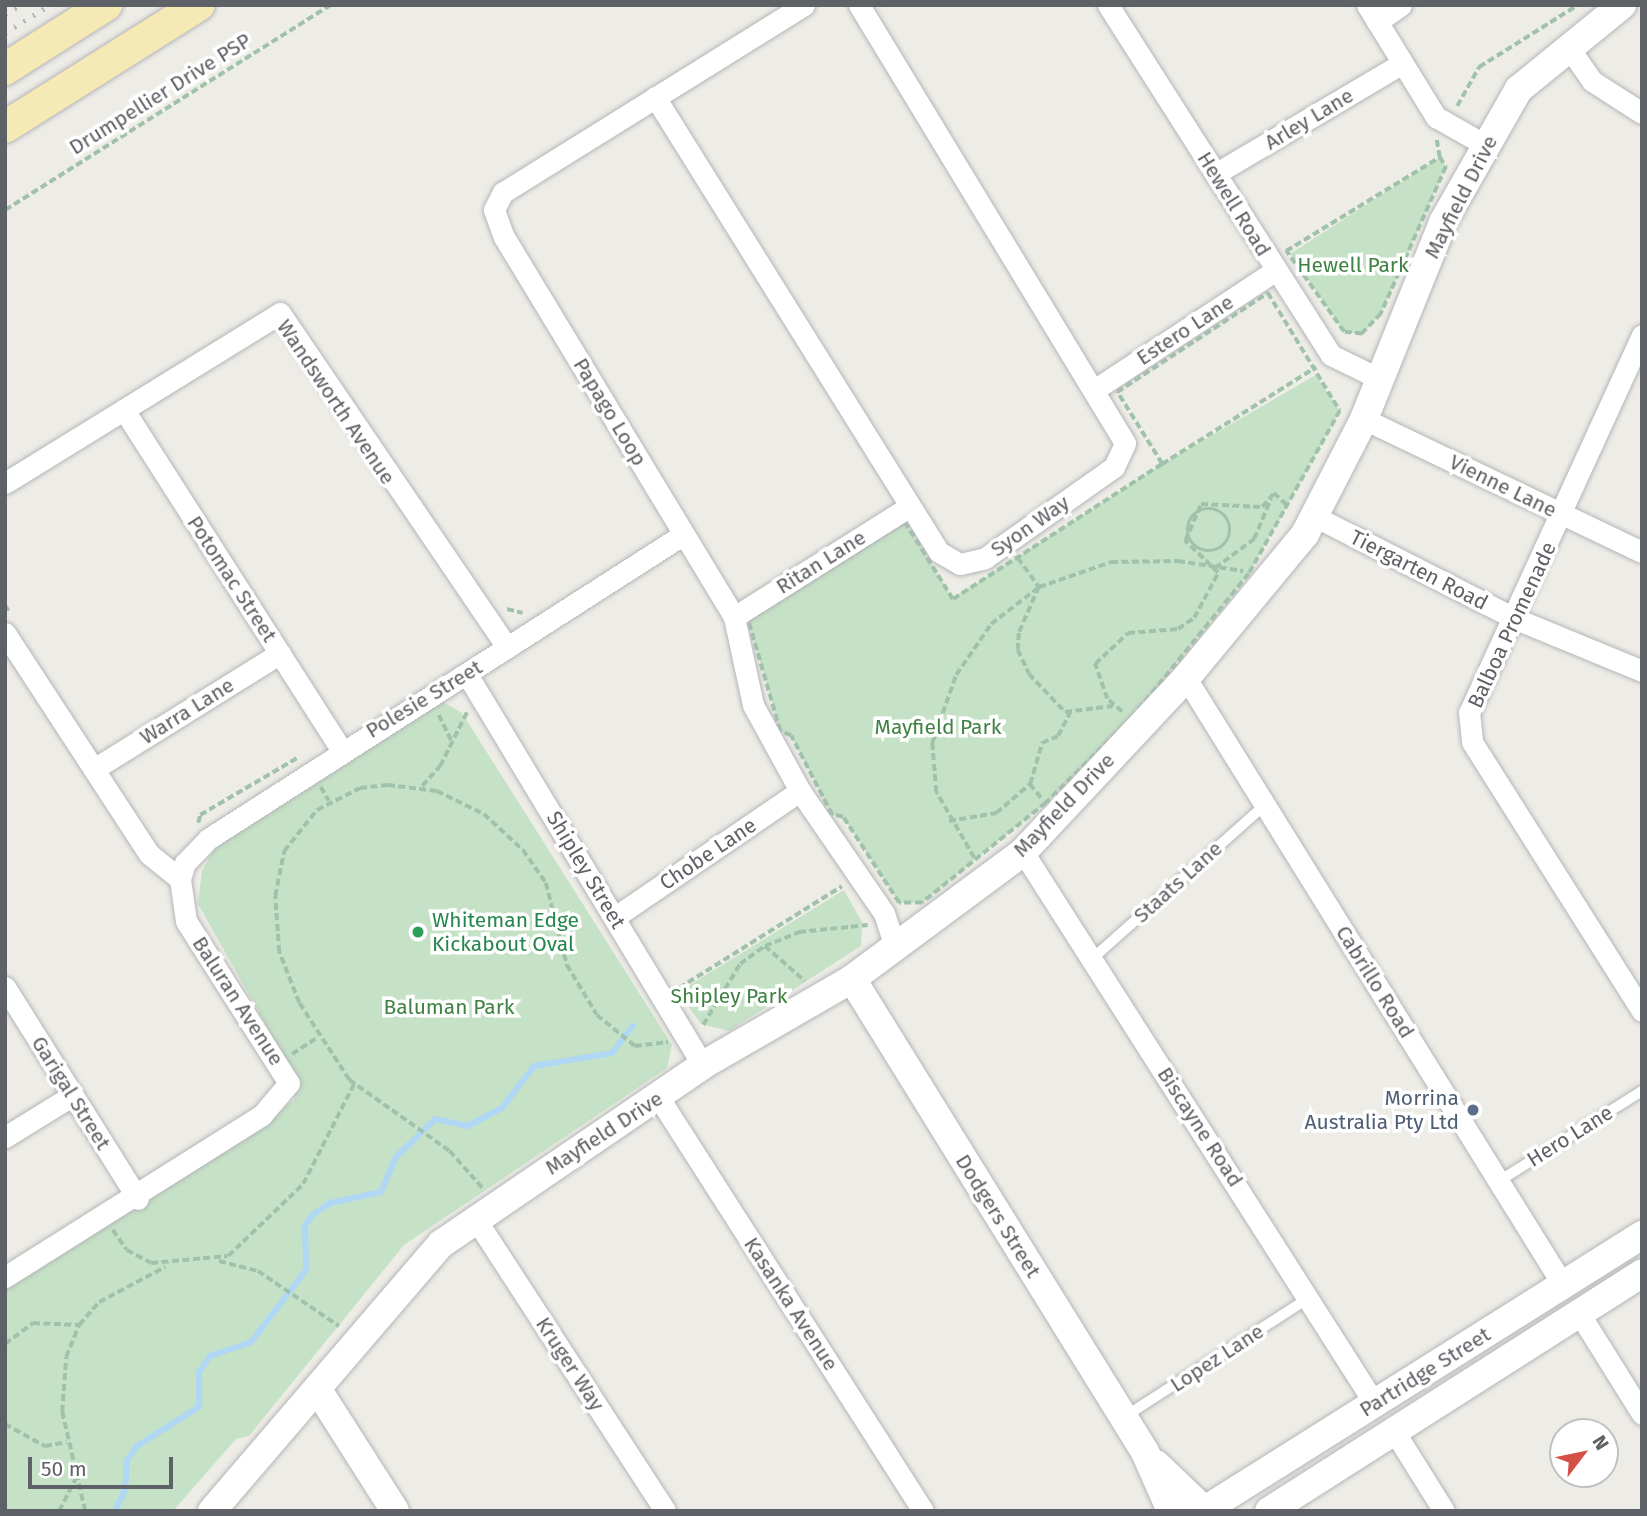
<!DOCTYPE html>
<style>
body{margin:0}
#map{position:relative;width:1647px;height:1516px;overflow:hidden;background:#eeece6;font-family:"Fira Sans",sans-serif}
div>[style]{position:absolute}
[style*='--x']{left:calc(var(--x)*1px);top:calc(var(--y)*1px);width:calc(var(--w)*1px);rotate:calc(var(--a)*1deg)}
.green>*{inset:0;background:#c6e2c6}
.stream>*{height:6px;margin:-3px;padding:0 3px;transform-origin:3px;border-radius:3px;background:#b0d7f4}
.path>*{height:3.5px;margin-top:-1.75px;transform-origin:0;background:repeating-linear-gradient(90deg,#a0c2aa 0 7px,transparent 0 10.5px)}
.path>.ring{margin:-1.75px;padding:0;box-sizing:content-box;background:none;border:3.5px solid #a0c2aa;border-radius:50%}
.roads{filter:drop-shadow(0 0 2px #b3b6b9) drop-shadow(0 0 2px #b3b6b9)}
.lane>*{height:10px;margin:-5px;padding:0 5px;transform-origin:5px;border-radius:5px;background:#fff}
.street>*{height:21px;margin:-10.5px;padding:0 10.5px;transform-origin:10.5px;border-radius:10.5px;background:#fff}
.secondary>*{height:28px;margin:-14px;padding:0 14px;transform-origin:14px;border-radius:14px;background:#fff}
.primary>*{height:32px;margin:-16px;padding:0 16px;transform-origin:16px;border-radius:16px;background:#f5eab5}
.rail>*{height:5px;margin-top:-2.5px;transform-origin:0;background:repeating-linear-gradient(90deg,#b4b5b5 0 2px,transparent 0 11px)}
.dots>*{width:19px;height:19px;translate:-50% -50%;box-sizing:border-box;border:4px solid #fff;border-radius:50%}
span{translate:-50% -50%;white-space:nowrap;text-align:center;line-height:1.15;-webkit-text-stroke:7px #fff;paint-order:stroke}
.street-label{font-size:21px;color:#5e6165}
.park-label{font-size:21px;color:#418143}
.leisure-label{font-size:21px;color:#27864d}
.left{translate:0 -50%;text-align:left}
.service-label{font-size:21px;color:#4e5e75}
.right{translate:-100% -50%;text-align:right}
.frame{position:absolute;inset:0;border:7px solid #5e6165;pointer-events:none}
.north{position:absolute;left:1549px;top:1418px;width:70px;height:70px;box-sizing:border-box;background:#fff;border:2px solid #bfc0c1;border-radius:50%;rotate:58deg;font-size:19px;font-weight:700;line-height:28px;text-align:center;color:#5e6165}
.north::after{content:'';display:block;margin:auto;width:24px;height:32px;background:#d35147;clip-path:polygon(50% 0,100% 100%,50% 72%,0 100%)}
.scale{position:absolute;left:28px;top:1457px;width:145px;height:32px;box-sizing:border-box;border:4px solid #5e6165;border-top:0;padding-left:9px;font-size:21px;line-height:24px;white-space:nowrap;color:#5e6165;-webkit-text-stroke:5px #fff;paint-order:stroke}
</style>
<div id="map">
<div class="green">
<i style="clip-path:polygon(1440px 157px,1446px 167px,1381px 314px,1362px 334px,1344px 332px,1290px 254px)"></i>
<i style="clip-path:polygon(1316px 375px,1340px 411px,1249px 574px,1132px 718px,1046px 803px,922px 903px,899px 903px,843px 817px,832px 815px,791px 736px,780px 731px,748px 620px,905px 522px,953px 598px,1162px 464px)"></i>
<i style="clip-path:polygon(436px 698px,462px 713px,672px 1045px,667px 1068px,404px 1245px,249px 1436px,236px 1439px,173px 1511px,5px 1511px,5px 1289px,294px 1100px,297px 1080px,198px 904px,202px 871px,214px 849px)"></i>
<i style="clip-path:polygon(844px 890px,862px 922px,861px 946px,729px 1031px,701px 1024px,678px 992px)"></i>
</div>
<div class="stream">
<i style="--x:115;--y:1511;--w:23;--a:-65"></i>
<i style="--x:125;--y:1490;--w:30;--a:-86"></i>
<i style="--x:127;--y:1460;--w:17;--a:-54"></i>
<i style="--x:137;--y:1446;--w:73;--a:-32.2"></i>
<i style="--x:199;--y:1407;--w:35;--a:-90"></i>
<i style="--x:199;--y:1372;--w:19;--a:-55"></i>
<i style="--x:210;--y:1356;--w:43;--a:-18.9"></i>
<i style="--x:251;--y:1342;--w:91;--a:-52.6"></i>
<i style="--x:306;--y:1270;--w:45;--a:-91.3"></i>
<i style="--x:305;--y:1225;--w:14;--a:-51"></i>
<i style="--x:314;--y:1214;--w:19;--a:-35"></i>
<i style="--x:330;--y:1203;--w:52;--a:-12.2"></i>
<i style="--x:381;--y:1192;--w:38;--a:-67"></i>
<i style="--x:396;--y:1157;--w:54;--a:-44.3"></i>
<i style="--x:435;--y:1119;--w:34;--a:12"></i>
<i style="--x:468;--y:1126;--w:38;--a:-28"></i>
<i style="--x:502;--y:1108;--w:53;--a:-52.7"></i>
<i style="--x:534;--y:1066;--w:79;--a:-9.5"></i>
<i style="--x:612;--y:1053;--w:34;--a:-53"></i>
</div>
<div class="path">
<i style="--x:1457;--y:106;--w:45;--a:-60.6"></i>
<i style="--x:1479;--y:67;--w:117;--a:-32.1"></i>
<i style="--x:1437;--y:140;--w:17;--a:80"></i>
<i style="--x:1440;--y:157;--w:12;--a:59"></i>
<i style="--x:1446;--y:167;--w:161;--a:113.9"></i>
<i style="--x:1381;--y:314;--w:28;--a:134"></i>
<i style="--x:1362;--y:334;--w:18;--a:-174"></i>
<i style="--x:1344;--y:332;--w:100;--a:-125.6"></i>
<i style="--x:1286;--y:251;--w:180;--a:-31.4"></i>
<i style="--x:5;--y:210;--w:385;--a:-32.2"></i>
<i style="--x:1268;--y:293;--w:138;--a:58.6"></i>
<i style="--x:1340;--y:411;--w:187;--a:119.2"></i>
<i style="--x:1249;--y:574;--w:186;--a:129.1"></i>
<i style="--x:1132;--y:718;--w:121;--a:135.3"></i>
<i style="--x:1046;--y:803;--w:159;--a:141.1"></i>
<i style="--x:922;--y:903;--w:23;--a:180"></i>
<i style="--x:899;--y:903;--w:103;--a:-123.1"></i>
<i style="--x:843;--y:817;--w:11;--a:-170"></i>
<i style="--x:832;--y:815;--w:89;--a:-117.4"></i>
<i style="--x:791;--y:736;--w:12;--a:-156"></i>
<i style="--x:780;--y:731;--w:116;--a:-106.1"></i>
<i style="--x:748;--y:620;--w:185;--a:-32"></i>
<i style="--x:905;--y:522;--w:91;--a:58.1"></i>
<i style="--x:953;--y:599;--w:249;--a:-32.9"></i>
<i style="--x:1162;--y:464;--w:85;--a:-122"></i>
<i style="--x:1117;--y:392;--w:181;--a:-33.3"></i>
<i style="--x:1162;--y:464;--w:182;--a:-32.2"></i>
<i class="ring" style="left:1188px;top:509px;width:38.5px;height:38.5px"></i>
<i style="--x:1018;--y:558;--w:36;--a:54"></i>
<i style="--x:1039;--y:587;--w:50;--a:113.5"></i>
<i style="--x:1019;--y:633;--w:17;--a:93"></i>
<i style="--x:1018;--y:650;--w:26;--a:65"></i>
<i style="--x:1029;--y:674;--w:52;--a:46.5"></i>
<i style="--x:1065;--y:712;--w:48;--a:-7.1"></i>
<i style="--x:1215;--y:568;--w:49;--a:-36.6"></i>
<i style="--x:1254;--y:539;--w:44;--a:-67.5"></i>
<i style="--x:5;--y:605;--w:9;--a:58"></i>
<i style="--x:507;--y:609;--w:16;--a:14"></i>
<i style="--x:1122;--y:712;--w:20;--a:-139"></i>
<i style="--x:1107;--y:699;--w:37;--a:-109"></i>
<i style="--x:1095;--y:664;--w:45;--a:-43.2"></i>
<i style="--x:1128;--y:633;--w:50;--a:-4.6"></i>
<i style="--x:1178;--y:629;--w:19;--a:-35"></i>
<i style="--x:1194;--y:618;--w:51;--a:-61.9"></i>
<i style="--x:1218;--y:573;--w:46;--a:-135.9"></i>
<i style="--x:1185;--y:541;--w:40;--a:-66.6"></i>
<i style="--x:1201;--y:504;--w:61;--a:2.8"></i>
<i style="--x:1262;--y:507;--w:18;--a:-49"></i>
<i style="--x:1274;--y:493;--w:18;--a:43"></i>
<i style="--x:439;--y:715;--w:28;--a:64"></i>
<i style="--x:1030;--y:784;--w:19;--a:51"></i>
<i style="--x:422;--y:786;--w:27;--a:-48"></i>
<i style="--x:440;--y:766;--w:60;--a:-63.4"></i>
<i style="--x:321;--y:787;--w:16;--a:60"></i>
<i style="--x:949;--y:821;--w:48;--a:-9.7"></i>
<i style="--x:996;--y:813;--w:45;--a:-40.5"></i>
<i style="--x:1030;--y:784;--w:43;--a:-73.7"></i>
<i style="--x:1042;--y:743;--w:17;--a:-24"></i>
<i style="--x:1058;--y:736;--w:27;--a:-63"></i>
<i style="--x:198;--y:823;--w:8;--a:-76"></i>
<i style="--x:200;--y:815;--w:115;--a:-30.4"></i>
<i style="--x:974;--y:858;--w:76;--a:-119.9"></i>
<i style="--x:936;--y:792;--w:49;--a:-94.7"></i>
<i style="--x:932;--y:743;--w:72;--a:-70.6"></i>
<i style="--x:956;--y:675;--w:62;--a:-55.5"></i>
<i style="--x:991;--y:624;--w:61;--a:-37.6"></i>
<i style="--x:1039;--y:587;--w:76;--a:-19.1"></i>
<i style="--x:1111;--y:562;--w:67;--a:-0.9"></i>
<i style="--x:1178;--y:561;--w:66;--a:8.7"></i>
<i style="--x:765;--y:946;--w:53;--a:41.2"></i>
<i style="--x:679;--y:988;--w:192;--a:-32"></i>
<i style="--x:703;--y:1025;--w:71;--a:-58.8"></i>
<i style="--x:740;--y:964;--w:31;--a:-36"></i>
<i style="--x:765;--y:946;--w:37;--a:-22"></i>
<i style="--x:799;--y:932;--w:69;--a:-5.8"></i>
<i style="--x:292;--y:1054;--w:30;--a:-33"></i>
<i style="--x:482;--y:1188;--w:50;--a:-131.7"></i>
<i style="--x:449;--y:1151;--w:123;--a:-144.6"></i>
<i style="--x:349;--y:1080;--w:92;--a:-123"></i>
<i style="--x:299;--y:1003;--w:55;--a:-111.4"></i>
<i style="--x:279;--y:952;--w:56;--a:-94.1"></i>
<i style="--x:275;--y:896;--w:46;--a:-78.7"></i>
<i style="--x:284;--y:851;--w:53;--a:-51.2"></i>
<i style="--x:317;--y:810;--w:48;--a:-27.1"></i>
<i style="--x:360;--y:788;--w:28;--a:-6"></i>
<i style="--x:388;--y:785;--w:49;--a:7"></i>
<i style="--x:437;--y:791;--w:52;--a:26.1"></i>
<i style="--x:484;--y:814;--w:53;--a:42.7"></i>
<i style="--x:523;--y:850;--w:40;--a:55.1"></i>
<i style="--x:546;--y:883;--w:85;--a:75.6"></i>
<i style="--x:567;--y:965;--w:58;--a:59"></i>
<i style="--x:597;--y:1015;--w:49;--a:39.2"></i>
<i style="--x:635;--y:1046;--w:33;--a:-7"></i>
<i style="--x:113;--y:1230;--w:24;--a:55"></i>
<i style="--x:127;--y:1250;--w:27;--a:28"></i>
<i style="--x:151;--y:1263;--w:77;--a:-5.2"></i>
<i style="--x:228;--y:1256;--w:104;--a:-43.8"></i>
<i style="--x:303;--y:1184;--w:112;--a:-63"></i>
<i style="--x:219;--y:1261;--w:40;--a:14.4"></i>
<i style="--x:258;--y:1271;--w:98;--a:34.2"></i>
<i style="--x:5;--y:1344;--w:35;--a:-37"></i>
<i style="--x:33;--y:1323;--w:46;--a:2.5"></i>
<i style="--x:5;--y:1424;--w:46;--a:28.8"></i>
<i style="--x:45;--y:1446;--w:22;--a:-10"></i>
<i style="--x:59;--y:1511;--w:36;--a:-63"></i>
<i style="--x:85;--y:1511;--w:102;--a:-103.1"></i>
<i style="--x:62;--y:1412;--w:55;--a:-85.8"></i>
<i style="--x:66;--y:1357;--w:35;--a:-68"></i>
<i style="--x:79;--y:1325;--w:30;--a:-49"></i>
<i style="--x:99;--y:1302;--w:75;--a:-27.9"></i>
</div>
<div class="roads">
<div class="lane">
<i style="--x:1092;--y:959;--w:232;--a:-41.7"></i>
<i style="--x:1499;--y:1181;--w:169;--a:-32.2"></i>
<i style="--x:1124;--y:1417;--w:221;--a:-32.8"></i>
</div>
<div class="street">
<i style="--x:804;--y:5;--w:354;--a:148.1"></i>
<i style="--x:503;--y:192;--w:20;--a:117"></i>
<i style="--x:494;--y:210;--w:29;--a:70"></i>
<i style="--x:504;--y:237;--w:444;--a:58.8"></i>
<i style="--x:734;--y:617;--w:90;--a:77.8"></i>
<i style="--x:753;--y:705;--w:98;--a:61.3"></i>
<i style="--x:800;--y:791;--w:148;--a:55.5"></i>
<i style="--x:884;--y:913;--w:33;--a:72"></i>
<i style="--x:1108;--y:5;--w:415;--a:57.5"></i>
<i style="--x:1331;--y:355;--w:55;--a:26.1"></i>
<i style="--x:1367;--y:5;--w:132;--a:58.4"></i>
<i style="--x:1436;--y:117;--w:59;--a:29.6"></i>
<i style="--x:1377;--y:22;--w:29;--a:-35"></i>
<i style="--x:1567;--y:45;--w:44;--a:55.2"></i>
<i style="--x:1592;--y:81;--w:59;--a:32.6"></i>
<i style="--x:655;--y:97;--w:536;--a:58.03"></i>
<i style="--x:939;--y:552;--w:24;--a:30"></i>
<i style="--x:960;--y:564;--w:26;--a:-13"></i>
<i style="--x:985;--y:558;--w:158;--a:-35.2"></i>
<i style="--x:1114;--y:467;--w:26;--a:-65"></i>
<i style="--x:1125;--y:443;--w:512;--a:-121.27"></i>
<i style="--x:1215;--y:174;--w:218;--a:-30.6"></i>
<i style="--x:1642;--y:335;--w:415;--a:114.6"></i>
<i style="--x:1469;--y:712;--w:30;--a:84"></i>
<i style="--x:1472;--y:742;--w:318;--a:57.7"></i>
<i style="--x:1094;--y:390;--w:218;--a:-33.4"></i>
<i style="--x:124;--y:410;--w:403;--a:57.4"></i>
<i style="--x:1364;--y:419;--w:308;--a:25.6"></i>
<i style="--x:5;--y:483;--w:323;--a:-31.7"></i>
<i style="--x:280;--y:313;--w:404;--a:55.8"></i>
<i style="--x:1314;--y:516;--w:227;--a:27"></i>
<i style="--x:1516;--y:619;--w:136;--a:22.4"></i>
<i style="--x:734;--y:617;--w:207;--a:-32.2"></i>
<i style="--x:5;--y:633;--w:264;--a:56.9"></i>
<i style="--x:149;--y:854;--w:40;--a:39"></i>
<i style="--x:180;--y:879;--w:42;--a:81.9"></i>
<i style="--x:186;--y:921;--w:192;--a:57.6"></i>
<i style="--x:289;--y:1083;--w:42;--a:130.2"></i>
<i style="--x:262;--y:1115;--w:304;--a:147.8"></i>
<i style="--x:468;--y:676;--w:454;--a:58.9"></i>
<i style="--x:1186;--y:678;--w:715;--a:58.16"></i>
<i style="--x:94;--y:769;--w:219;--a:-31.9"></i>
<i style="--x:1023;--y:852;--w:655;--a:57.48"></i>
<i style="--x:180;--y:879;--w:17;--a:-73"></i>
<i style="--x:185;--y:863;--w:33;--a:-46"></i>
<i style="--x:208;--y:839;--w:565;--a:-32.65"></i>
<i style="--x:615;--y:917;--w:224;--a:-34.3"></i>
<i style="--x:5;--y:987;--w:250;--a:57.9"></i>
<i style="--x:659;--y:1098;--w:490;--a:57.4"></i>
<i style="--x:5;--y:1137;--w:80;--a:-31.7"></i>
<i style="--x:475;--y:1218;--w:349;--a:57"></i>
<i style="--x:1579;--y:1313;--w:119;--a:58"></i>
<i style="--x:1394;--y:1431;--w:94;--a:58"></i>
</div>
<div class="secondary">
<i style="--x:852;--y:979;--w:556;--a:58.22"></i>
<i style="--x:1145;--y:1452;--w:64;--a:66.2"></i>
<i style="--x:318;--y:1390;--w:143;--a:57.5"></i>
<i style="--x:1156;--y:1464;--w:62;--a:43.7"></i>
<i style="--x:1208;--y:1508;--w:513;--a:-32.17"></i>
<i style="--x:212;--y:1511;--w:352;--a:-49.4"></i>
<i style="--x:441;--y:1244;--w:317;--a:-34.3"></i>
<i style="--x:703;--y:1065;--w:172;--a:-30"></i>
<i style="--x:852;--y:979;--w:213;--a:-36.6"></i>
<i style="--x:1023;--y:852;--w:238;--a:-46.9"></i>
<i style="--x:1186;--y:678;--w:187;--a:-50.4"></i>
<i style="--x:1305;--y:534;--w:129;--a:-62.8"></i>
<i style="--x:1364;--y:419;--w:212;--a:-68.1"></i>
<i style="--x:1443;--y:222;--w:153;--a:-60.3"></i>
<i style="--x:1519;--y:89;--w:133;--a:-39.2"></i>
<i style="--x:1269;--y:1511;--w:442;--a:-32.5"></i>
</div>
<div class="primary">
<i style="--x:5;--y:69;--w:120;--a:-32.4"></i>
<i style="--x:5;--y:127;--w:229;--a:-32.2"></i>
</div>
</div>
<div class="rail">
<i style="--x:5;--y:14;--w:17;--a:-31"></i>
<i style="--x:5;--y:33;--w:53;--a:-31.9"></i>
</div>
<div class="dots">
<i style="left:418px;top:932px;background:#2e9e5b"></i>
<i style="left:1473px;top:1110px;background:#5c6f8a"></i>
</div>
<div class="street-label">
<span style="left:160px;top:94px;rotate:-32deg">Drumpellier Drive PSP</span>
<span style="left:1309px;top:119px;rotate:-31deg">Arley Lane</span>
<span style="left:1461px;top:197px;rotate:-63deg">Mayfield Drive</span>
<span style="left:1234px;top:204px;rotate:58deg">Hewell Road</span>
<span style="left:1185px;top:330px;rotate:-33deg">Estero Lane</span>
<span style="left:336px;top:402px;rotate:56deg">Wandsworth Avenue</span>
<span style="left:610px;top:412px;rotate:59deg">Papago Loop</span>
<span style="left:1503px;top:486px;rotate:26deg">Vienne Lane</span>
<span style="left:1030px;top:526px;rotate:-35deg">Syon Way</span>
<span style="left:821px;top:562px;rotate:-32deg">Ritan Lane</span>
<span style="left:1419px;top:570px;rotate:27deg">Tiergarten Road</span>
<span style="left:232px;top:579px;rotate:57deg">Potomac Street</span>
<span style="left:1512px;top:625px;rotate:-65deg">Balboa Promenade</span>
<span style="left:424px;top:699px;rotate:-31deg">Polesie Street</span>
<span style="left:187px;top:711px;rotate:-32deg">Warra Lane</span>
<span style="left:1064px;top:805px;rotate:-46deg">Mayfield Drive</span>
<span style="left:708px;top:854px;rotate:-34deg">Chobe Lane</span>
<span style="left:586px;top:870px;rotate:59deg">Shipley Street</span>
<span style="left:1178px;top:882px;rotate:-42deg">Staats Lane</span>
<span style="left:1375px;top:982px;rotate:58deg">Cabrillo Road</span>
<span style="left:238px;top:1001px;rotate:57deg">Baluran Avenue</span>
<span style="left:71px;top:1093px;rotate:58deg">Garigal Street</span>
<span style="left:1200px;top:1127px;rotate:57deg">Biscayne Road</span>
<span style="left:604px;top:1133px;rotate:-33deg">Mayfield Drive</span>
<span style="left:1570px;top:1136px;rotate:-32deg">Hero Lane</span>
<span style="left:998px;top:1216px;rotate:58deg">Dodgers Street</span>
<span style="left:791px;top:1304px;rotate:57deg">Kasanka Avenue</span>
<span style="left:1217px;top:1358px;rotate:-33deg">Lopez Lane</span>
<span style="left:570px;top:1364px;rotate:57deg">Kruger Way</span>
<span style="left:1425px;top:1372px;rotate:-32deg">Partridge Street</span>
</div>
<div class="park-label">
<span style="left:1353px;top:265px">Hewell Park</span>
<span style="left:938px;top:727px">Mayfield Park</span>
<span style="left:729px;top:996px">Shipley Park</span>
<span style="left:449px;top:1007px">Baluman Park</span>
</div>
<div class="leisure-label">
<span class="left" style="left:432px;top:932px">Whiteman Edge<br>Kickabout Oval</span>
</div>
<div class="service-label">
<span class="right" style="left:1459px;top:1110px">Morrina<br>Australia Pty Ltd</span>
</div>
<div class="frame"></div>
<div class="north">N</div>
<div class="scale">50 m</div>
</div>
